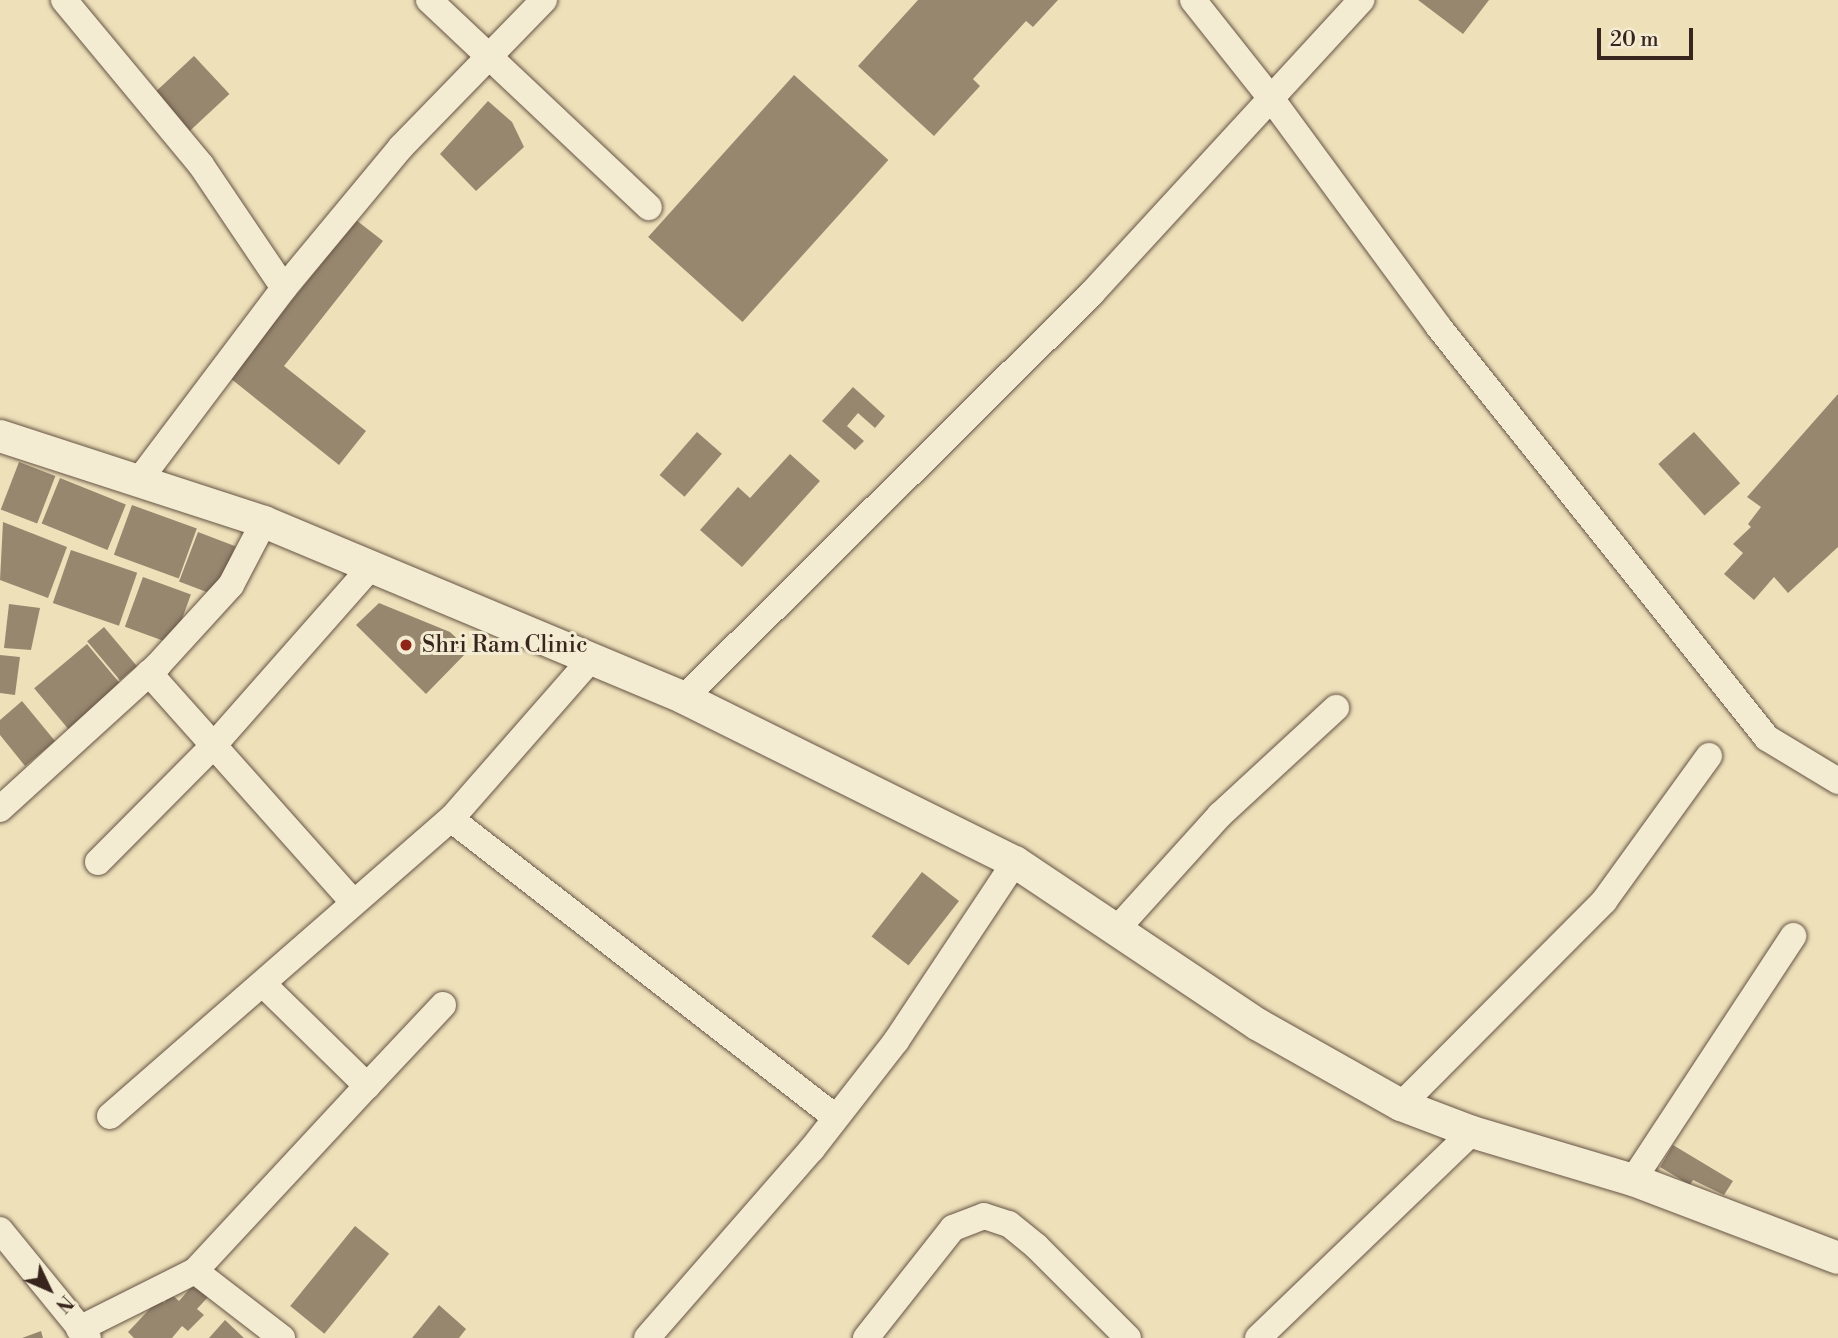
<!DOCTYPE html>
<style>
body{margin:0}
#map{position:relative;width:1838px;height:1338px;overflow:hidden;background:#eee1ba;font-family:"Libre Bodoni",serif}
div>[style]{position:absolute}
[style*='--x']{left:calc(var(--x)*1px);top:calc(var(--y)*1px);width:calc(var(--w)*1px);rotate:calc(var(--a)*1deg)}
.building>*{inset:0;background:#97876f;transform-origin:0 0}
.roads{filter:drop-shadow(0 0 2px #665445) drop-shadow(0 0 2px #665445)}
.minor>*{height:26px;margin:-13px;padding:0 13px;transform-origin:13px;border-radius:13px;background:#f4ecd2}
.tertiary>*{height:32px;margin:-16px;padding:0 16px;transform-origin:16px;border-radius:16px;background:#f4ecd2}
.dots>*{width:19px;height:19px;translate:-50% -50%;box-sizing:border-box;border:4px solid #f4ecd2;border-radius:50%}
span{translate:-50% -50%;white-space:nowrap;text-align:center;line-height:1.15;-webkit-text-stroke:6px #f4ecd2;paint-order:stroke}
.poi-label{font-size:23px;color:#38251e}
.left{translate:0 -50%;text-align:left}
.north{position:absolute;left:14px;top:1254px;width:70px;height:70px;-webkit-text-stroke:5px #f4ecd2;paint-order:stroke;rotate:134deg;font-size:19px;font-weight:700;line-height:28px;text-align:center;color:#38251e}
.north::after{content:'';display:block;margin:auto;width:24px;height:32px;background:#38251e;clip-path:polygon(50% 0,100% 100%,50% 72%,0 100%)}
.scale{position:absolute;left:1597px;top:28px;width:96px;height:32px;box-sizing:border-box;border:4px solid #38251e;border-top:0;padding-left:9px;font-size:21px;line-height:24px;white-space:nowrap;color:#38251e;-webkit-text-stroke:5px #f4ecd2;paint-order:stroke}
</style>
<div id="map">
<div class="building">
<i style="clip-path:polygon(918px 0,1058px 0,1033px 27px,1026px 21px,973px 79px,980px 86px,934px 136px,858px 66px)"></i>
<i style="clip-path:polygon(1418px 0,1489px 0,1463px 34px)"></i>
<i style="left:194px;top:56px;width:52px;height:58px;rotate:47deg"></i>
<i style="left:794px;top:75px;width:127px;height:218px;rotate:42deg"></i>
<i style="clip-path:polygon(488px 101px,512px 122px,524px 147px,476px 191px,440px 154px)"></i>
<i style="clip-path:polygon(356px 220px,383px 241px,284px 366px,366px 431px,339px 465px,230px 378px)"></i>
<i style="clip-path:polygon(853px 387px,885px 416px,875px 428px,858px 413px,847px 426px,864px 441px,855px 450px,822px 421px)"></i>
<i style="clip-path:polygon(1838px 394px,1838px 547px,1788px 593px,1774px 577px,1754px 600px,1724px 574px,1743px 553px,1733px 544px,1751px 527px,1748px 524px,1761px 507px,1747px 497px)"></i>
<i style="left:697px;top:432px;width:33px;height:57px;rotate:41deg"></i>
<i style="left:1694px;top:432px;width:69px;height:48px;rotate:48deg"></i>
<i style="clip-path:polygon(790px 454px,820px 481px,742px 567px,700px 530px,738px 487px,750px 498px)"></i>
<i style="left:19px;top:462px;width:39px;height:51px;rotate:21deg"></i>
<i style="left:60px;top:478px;width:71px;height:49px;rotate:22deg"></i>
<i style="left:132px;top:505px;width:69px;height:53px;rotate:20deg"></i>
<i style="clip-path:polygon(3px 522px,67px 547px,48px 598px,0 580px)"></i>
<i style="left:198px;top:532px;width:40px;height:53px;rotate:21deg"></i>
<i style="left:71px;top:550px;width:70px;height:56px;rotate:19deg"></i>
<i style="left:143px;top:577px;width:51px;height:53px;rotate:20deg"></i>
<i style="clip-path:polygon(379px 603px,450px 632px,469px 650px,426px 694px,356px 625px)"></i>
<i style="clip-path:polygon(9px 604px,40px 608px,31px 650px,4px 648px)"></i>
<i style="left:104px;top:627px;width:51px;height:22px;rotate:50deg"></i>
<i style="left:87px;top:644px;width:55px;height:69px;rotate:50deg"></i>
<i style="clip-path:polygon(0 655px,20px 657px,15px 695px,0 693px)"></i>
<i style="clip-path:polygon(22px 701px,55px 741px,25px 766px,0 735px,0 720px)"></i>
<i style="left:922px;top:872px;width:47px;height:82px;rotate:38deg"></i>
<i style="clip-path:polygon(1673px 1145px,1733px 1181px,1724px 1195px,1693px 1180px,1690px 1185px,1660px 1167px)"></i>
<i style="left:355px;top:1226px;width:44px;height:103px;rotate:39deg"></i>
<i style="clip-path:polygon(194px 1284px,208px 1297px,197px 1309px,204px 1315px,188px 1331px,182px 1326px,172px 1338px,134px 1338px,128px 1332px,159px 1299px,164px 1303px,171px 1294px,179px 1301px)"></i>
<i style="clip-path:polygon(439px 1305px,466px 1329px,459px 1338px,412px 1338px)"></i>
<i style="clip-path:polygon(225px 1320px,244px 1338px,209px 1338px)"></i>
<i style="clip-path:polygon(41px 1331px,43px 1338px,22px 1338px)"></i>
</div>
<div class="roads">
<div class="minor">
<i style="--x:64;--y:0;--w:214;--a:50.3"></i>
<i style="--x:201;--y:165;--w:148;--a:56"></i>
<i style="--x:284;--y:288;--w:244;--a:127"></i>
<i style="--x:429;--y:0;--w:302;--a:43.3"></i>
<i style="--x:1193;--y:0;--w:129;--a:51.6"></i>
<i style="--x:1273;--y:101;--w:279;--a:53.7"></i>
<i style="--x:1438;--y:326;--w:527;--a:51.39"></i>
<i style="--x:1767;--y:738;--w:83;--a:31.2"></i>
<i style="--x:284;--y:288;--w:183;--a:-50.3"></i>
<i style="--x:401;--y:147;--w:205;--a:-45.8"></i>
<i style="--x:149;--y:673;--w:307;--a:48.3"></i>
<i style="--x:684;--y:698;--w:575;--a:-44.79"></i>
<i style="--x:1092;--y:293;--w:398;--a:-47.4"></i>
<i style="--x:0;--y:809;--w:214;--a:-42.3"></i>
<i style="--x:158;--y:665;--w:108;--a:-47.6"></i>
<i style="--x:231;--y:585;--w:71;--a:-62.4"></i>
<i style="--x:451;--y:819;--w:487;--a:37.8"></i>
<i style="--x:98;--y:862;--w:165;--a:-45.2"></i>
<i style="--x:214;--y:745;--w:237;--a:-48.6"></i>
<i style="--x:1116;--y:930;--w:155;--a:-47.9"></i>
<i style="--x:1220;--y:815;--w:158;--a:-42.7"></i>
<i style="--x:263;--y:984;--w:146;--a:44.4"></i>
<i style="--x:367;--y:1086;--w:111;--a:-46.8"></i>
<i style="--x:1401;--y:1105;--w:288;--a:-45.1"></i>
<i style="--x:1604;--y:901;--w:179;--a:-54.1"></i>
<i style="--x:110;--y:1116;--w:452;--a:-41.1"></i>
<i style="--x:451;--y:819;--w:213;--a:-48.8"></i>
<i style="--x:1633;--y:1180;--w:292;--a:-56.7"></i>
<i style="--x:0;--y:1230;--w:139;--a:50.8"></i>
<i style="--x:195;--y:1271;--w:253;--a:-47.1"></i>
<i style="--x:79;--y:1329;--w:130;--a:-26.6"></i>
<i style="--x:195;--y:1271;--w:110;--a:37.6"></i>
<i style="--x:647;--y:1338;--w:251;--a:-48.9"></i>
<i style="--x:812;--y:1149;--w:137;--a:-52.1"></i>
<i style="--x:896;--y:1041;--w:215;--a:-56.4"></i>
<i style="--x:866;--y:1338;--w:140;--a:-51.7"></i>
<i style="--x:953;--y:1228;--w:33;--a:-21"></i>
<i style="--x:984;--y:1216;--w:26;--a:18"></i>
<i style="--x:1009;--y:1224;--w:35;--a:39"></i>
<i style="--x:1036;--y:1246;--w:130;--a:45"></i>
<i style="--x:1258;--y:1338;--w:297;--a:-43.9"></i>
</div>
<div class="tertiary">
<i style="--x:0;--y:436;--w:278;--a:18"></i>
<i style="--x:264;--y:522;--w:455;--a:22.7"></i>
<i style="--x:684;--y:698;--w:369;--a:26.4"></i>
<i style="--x:1015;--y:862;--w:291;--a:33.8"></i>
<i style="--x:1257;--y:1024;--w:165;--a:29.4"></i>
<i style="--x:1401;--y:1105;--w:76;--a:20.8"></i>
<i style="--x:1472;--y:1132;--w:168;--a:16.6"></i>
<i style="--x:1633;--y:1180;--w:219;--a:20.8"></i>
</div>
</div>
<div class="dots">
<i style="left:406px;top:645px;background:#8f2418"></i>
</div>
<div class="poi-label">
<span class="left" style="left:422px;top:645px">Shri Ram Clinic</span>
</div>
<div class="north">N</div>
<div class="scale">20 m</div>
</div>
